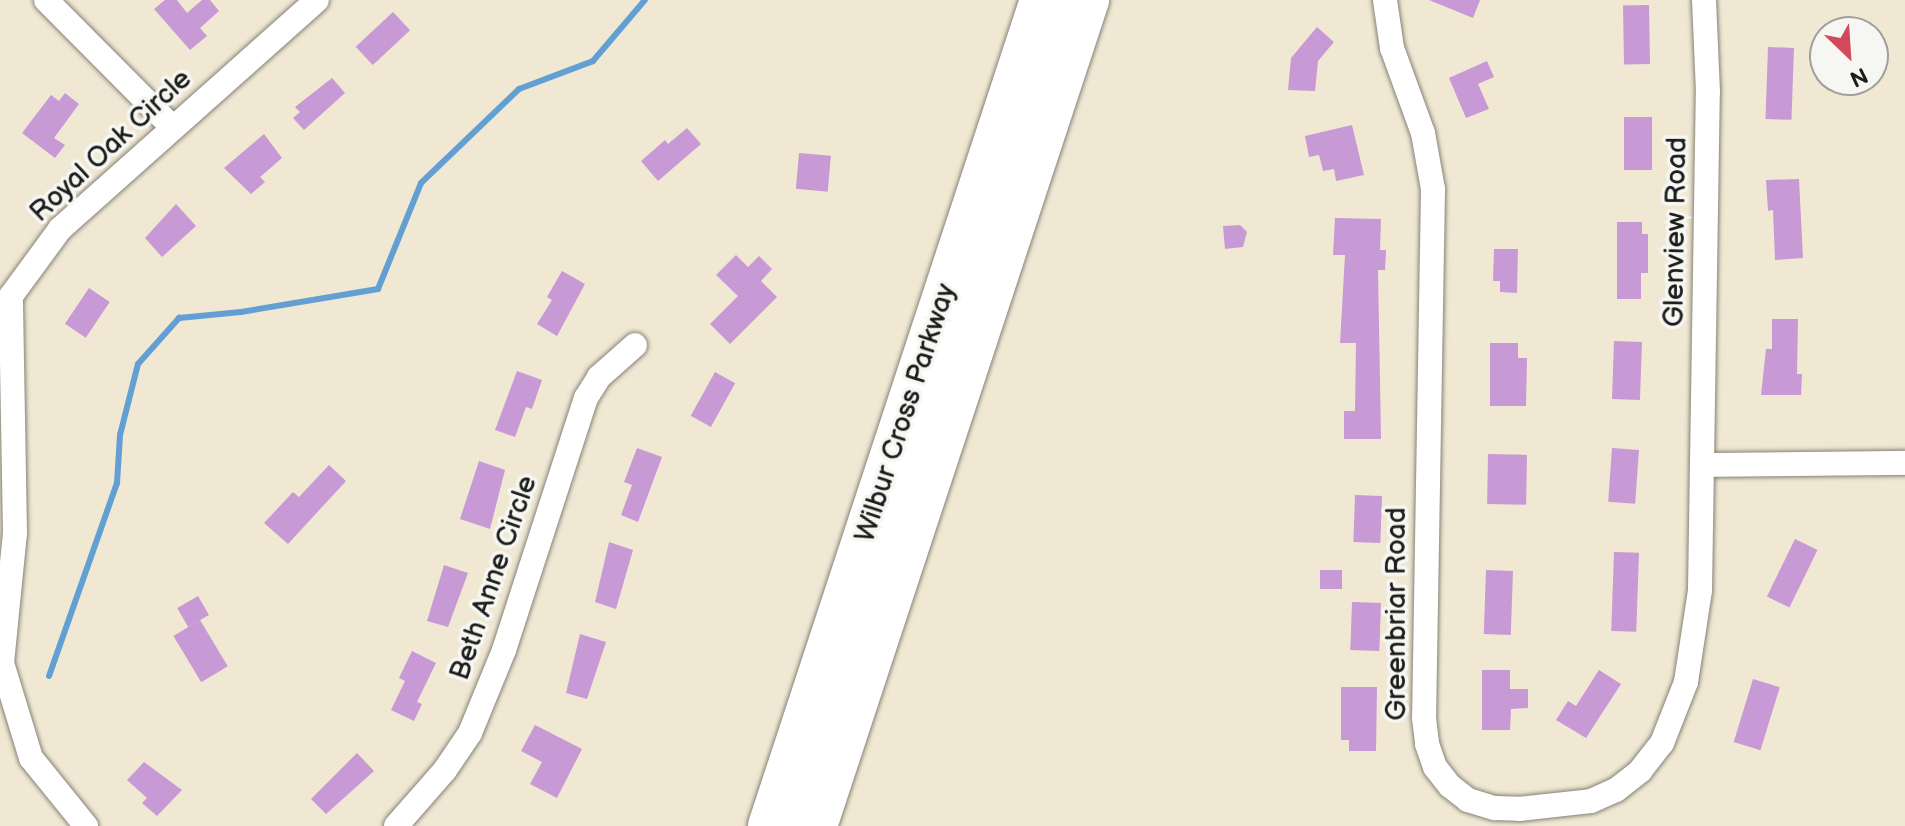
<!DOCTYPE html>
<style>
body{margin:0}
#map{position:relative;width:1905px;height:826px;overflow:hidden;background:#f0e8d3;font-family:"Balsamiq Sans",sans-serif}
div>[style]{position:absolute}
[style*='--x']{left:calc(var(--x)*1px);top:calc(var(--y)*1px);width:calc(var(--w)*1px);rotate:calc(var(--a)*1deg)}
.stream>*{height:6px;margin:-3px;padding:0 3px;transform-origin:3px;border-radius:3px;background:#62a0d4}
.building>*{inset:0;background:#c799d5;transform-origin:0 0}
.roads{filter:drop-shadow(0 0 2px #868278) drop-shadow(0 0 2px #868278)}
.street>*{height:24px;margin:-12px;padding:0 12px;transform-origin:12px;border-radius:12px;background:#fff}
.highway>*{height:44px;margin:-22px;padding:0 22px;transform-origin:22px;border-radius:22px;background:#fff}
span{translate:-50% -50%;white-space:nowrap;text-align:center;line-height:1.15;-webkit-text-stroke:7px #f6f6f2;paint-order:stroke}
.street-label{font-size:28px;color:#1c1c1c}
.north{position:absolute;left:1809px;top:16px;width:80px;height:80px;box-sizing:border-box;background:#f6f6f2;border:2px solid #9f9f9c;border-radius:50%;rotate:155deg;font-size:22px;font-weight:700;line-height:32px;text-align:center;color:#1c1c1c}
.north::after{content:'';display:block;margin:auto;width:28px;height:36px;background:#d1495b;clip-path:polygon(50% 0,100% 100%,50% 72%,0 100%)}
</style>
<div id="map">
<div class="stream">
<i style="--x:49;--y:676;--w:205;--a:-70.6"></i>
<i style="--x:117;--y:483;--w:48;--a:-86.4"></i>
<i style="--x:120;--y:435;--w:73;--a:-75.8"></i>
<i style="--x:138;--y:364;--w:62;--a:-48.3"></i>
<i style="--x:179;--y:318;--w:62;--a:-5.5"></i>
<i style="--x:241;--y:312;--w:139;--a:-9.5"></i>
<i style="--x:378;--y:289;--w:114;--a:-67.9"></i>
<i style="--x:421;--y:183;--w:136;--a:-43.8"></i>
<i style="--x:519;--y:89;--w:79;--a:-20.7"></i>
<i style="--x:593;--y:61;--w:80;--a:-49.6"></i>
</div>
<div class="building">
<i style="clip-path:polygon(165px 0,177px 0,187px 13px,202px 0,210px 0,219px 11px,200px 28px,207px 36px,190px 50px,154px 9px)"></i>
<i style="clip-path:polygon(1429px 0,1480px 0,1473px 18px)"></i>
<i style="left:1649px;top:5px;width:59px;height:26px;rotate:89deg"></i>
<i style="left:393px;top:12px;width:25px;height:51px;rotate:47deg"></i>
<i style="clip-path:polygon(1317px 27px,1334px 42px,1318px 61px,1315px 91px,1288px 90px,1291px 58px)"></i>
<i style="left:1768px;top:47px;width:26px;height:72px;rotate:2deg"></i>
<i style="clip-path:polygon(1487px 61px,1494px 77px,1478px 84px,1489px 109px,1466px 118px,1449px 78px)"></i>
<i style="clip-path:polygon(332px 78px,345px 93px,304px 130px,293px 118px,300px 112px,295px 107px)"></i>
<i style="clip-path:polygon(65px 93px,79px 104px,54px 138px,65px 145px,55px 158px,22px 133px,51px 95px,59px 101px)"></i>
<i style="left:1624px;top:117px;width:28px;height:53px"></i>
<i style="clip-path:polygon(1352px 125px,1364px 175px,1336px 181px,1334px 169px,1323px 171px,1319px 155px,1309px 157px,1305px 136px)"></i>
<i style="clip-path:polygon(687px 128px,701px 144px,658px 181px,641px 161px,665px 140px,668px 144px)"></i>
<i style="clip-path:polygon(264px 134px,282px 158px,260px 177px,265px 182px,251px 194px,224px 168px)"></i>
<i style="left:799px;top:153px;width:32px;height:36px;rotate:5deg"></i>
<i style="clip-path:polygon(1799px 179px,1803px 258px,1775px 260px,1773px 210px,1768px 211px,1766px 180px)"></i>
<i style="clip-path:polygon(176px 204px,196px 226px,162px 257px,145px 238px)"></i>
<i style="clip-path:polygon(1335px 218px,1381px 219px,1380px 250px,1386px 250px,1385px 270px,1378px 270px,1381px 439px,1344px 439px,1344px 411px,1355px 411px,1356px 343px,1340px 343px,1345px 255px,1333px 255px)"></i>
<i style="clip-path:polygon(1617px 222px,1642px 222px,1642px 234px,1648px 234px,1648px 273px,1641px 273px,1641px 299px,1617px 299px)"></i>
<i style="clip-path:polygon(1240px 225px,1247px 232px,1243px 247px,1225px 249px,1223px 226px)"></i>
<i style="clip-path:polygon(1494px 249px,1518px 249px,1517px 293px,1500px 292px,1500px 281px,1493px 281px)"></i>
<i style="clip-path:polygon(736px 255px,748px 267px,759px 256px,772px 269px,761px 281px,777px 297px,730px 344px,710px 324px,738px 296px,716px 275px)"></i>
<i style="clip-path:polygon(562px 271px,585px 284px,557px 336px,537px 324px,552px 300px,547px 297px)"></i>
<i style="left:89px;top:288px;width:25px;height:43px;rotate:34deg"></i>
<i style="clip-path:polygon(1772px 319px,1798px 319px,1797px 374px,1802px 374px,1801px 395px,1761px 395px,1766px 349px,1772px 349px)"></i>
<i style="left:1614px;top:341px;width:28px;height:58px;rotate:2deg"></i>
<i style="clip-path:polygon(1490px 343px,1518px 343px,1518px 358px,1527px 358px,1526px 406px,1490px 406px)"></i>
<i style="clip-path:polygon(517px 371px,542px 380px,532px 409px,526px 407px,515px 437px,495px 430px)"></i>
<i style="left:715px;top:372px;width:23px;height:50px;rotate:29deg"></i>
<i style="clip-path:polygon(637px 448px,662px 457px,638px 522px,621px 515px,632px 485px,624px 482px)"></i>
<i style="left:1612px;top:448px;width:27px;height:54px;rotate:4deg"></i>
<i style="left:1488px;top:454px;width:39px;height:50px;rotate:1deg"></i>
<i style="clip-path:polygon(479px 461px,505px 470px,490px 529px,460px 519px)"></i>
<i style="clip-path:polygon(329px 465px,346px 481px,288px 544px,264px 523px,293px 492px,299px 497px)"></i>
<i style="left:1355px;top:495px;width:27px;height:47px;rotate:2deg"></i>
<i style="left:1795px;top:539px;width:25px;height:64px;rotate:26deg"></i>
<i style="clip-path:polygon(609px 542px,633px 550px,616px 609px,595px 602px)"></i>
<i style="left:1614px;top:552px;width:25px;height:79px;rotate:2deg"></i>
<i style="clip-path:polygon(444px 565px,468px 573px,448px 627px,427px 621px)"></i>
<i style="left:1320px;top:570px;width:22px;height:19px"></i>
<i style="left:1486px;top:570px;width:27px;height:64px;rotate:2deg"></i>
<i style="left:198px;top:596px;width:22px;height:24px;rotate:60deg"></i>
<i style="left:1352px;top:602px;width:29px;height:48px;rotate:2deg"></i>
<i style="left:200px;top:620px;width:54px;height:31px;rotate:59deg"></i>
<i style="clip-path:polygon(580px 634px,606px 642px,587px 699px,566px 693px)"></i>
<i style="clip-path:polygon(412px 651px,436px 663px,417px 702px,422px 704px,414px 721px,391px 710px,405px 681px,399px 678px)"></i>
<i style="clip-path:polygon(1482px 670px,1510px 670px,1510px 689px,1528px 689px,1528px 708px,1511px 709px,1510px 730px,1482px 730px)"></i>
<i style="clip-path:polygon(1599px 670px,1621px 684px,1586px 738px,1556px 720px,1568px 701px,1576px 706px)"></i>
<i style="left:1753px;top:679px;width:28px;height:66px;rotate:17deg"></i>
<i style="clip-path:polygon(1341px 687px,1377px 687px,1376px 751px,1349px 751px,1349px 740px,1341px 740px)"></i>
<i style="clip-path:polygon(535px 725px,582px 749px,557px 798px,530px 784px,542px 762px,521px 751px)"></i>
<i style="clip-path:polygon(357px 753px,374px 771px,326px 814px,311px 799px)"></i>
<i style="clip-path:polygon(144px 762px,182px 790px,157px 816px,142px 803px,147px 798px,127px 780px)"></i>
</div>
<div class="roads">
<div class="street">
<i style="--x:46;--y:0;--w:179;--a:45.2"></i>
<i style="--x:1385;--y:0;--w:49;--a:81.7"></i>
<i style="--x:1392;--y:48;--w:90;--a:70"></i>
<i style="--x:1423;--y:133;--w:57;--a:79.9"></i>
<i style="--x:1433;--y:189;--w:529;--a:90.97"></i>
<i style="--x:1424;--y:718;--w:26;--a:83"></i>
<i style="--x:1427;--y:744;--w:24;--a:71"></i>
<i style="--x:1435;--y:767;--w:24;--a:52"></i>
<i style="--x:1450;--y:786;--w:23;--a:38"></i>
<i style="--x:1468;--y:800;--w:28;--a:17"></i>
<i style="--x:1495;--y:808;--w:24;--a:2"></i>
<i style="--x:1519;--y:809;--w:72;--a:-6.3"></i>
<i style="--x:1591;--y:801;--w:27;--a:-24"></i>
<i style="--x:1616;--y:790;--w:31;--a:-38"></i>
<i style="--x:1640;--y:771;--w:36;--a:-52"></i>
<i style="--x:1662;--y:743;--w:66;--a:-68.5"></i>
<i style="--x:1686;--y:682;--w:93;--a:-81.3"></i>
<i style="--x:1700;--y:590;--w:498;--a:-89.1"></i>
<i style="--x:1708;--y:92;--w:92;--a:-92.5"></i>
<i style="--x:1703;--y:465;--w:202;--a:-0.6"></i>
<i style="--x:86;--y:826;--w:87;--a:-129"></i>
<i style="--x:31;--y:758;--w:99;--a:-107"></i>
<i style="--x:2;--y:663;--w:131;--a:-84.3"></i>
<i style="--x:15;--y:533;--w:237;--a:-91"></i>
<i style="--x:11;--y:296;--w:83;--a:-53.8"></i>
<i style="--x:60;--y:229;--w:344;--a:-41.7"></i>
<i style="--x:396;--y:826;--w:74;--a:-48.8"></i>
<i style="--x:445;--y:770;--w:45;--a:-56"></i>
<i style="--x:470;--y:733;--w:90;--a:-67.7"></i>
<i style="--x:504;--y:650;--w:265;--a:-72"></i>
<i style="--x:586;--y:398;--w:25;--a:-58"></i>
<i style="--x:599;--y:377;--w:48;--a:-41.6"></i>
</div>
<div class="highway">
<i style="--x:770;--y:826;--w:870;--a:-71.77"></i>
<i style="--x:815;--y:826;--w:870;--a:-71.77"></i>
</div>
</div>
<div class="street-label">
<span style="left:111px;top:146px;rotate:-43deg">Royal Oak Circle</span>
<span style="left:1676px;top:232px;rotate:-89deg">Glenview Road</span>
<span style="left:906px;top:413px;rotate:-72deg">Wilbur Cross Parkway</span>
<span style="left:494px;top:578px;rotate:-71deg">Beth Anne Circle</span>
<span style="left:1397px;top:614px;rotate:-90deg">Greenbriar Road</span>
</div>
<div class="north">N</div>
</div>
